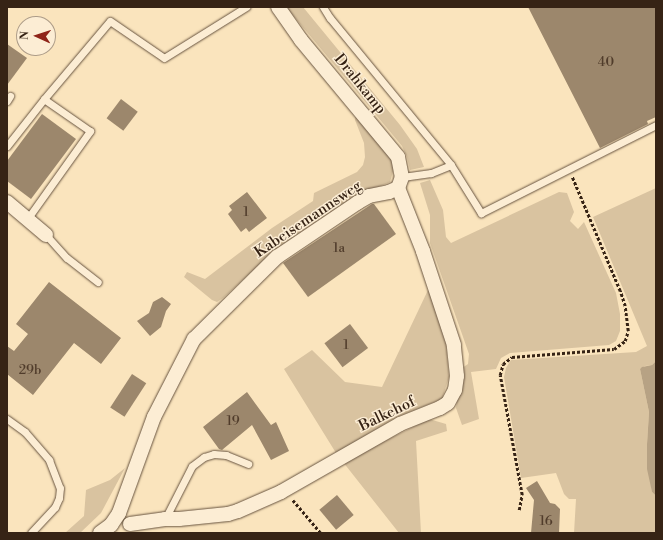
<!DOCTYPE html>
<style>
body{margin:0}
#map{position:relative;width:663px;height:540px;overflow:hidden;background:#fae4bd;font-family:"Libre Bodoni",serif}
div>[style]{position:absolute}
[style*='--x']{left:calc(var(--x)*1px);top:calc(var(--y)*1px);width:calc(var(--w)*1px);rotate:calc(var(--a)*1deg)}
.green>*{inset:0;background:#d9c3a0}
.water>*{inset:0;background:#b7a284}
.building>*{inset:0;background:#9c876c;transform-origin:0 0}
.path>*{height:2.5px;margin-top:-1.25px;transform-origin:0;background:repeating-linear-gradient(90deg,#362315 0 3px,transparent 0 5px)}
.roads{filter:drop-shadow(0 0 1px #67533f) drop-shadow(0 0 1px #67533f)}
.service>*{height:7px;margin:-3.5px;padding:0 3.5px;transform-origin:3.5px;border-radius:3.5px;background:#fcedd4}
.minor>*{height:14px;margin:-7px;padding:0 7px;transform-origin:7px;border-radius:7px;background:#fcedd4}
span{translate:-50% -50%;white-space:nowrap;text-align:center;line-height:1.15;-webkit-text-stroke:3px #fcedd4;paint-order:stroke}
.number-label{font-size:13px;color:#503c2b}
.number-label span{-webkit-text-stroke-width:0}
.street-label{font-size:15px;color:#362315}
.frame{position:absolute;inset:0;border:8px solid #362315;pointer-events:none}
.north{position:absolute;left:16px;top:16px;width:40px;height:40px;box-sizing:border-box;background:#fcedd4;border:1px solid #ad9c88;border-radius:50%;rotate:273deg;font-size:11px;font-weight:700;line-height:16px;text-align:center;color:#362315}
.north::after{content:'';display:block;margin:auto;width:14px;height:18px;background:#8f2418;clip-path:polygon(50% 0,100% 100%,50% 72%,0 100%)}
</style>
<div id="map">
<div class="green">
<i style="clip-path:polygon(286px 7px,303px 7px,400px 125px,417px 149px,424px 167px,410px 170px,407px 157px,402px 146px)"></i>
<i style="clip-path:polygon(356px 111px,390px 156px,394px 168px,390px 182px,355px 197px,270px 255px,223px 298px,217px 302px,212px 300px,184px 277px,187px 272px,205px 279px,272px 228px,313px 201px,314px 193px,357px 172px,363px 165px,365px 157px,364px 143px,355px 120px)"></i>
<i style="clip-path:polygon(430px 180px,443px 210px,446px 237px,451px 243px,559px 192px,567px 193px,574px 212px,570px 221px,578px 229px,584px 222px,616px 293px,620px 314px,620px 331px,616px 341px,609px 345px,510px 353px,501px 358px,496px 369px,471px 372px,479px 419px,462px 425px,456px 408px,462px 368px,468px 364px,469px 354px,430px 243px,430px 215px,420px 183px)"></i>
<i style="clip-path:polygon(656px 188px,656px 361px,652px 365px,645px 366px,640px 369px,649px 412px,647px 444px,652px 492px,656px 496px,656px 533px,574px 533px,576px 499px,569px 499px,564px 494px,556px 473px,521px 478px,504px 377px,506px 368px,511px 360px,636px 352px,647px 346px,593px 217px)"></i>
<i style="clip-path:polygon(428px 290px,434px 296px,445px 332px,449px 377px,442px 399px,397px 417px,336px 453px,284px 369px,312px 350px,345px 382px,382px 387px)"></i>
<i style="clip-path:polygon(429px 419px,446px 424px,447px 431px,416px 441px,421px 533px,399px 533px,343px 462px)"></i>
<i style="clip-path:polygon(125px 468px,101px 513px,80px 533px,65px 533px,84px 516px,86px 490px,110px 480px)"></i>
</div>
<div class="water">
<i style="clip-path:polygon(656px 361px,656px 496px,652px 492px,647px 469px,647px 444px,649px 412px,640px 369px,642px 367px,652px 365px)"></i>
</div>
<div class="building">
<i style="clip-path:polygon(528px 7px,656px 7px,656px 117px,647px 121px,648px 124px,600px 148px)"></i>
<i style="clip-path:polygon(7px 44px,27px 58px,7px 85px)"></i>
<i style="left:121px;top:99px;width:21px;height:24px;rotate:37deg"></i>
<i style="clip-path:polygon(42px 114px,76px 139px,31px 199px,7px 181px,7px 161px)"></i>
<i style="clip-path:polygon(247px 192px,267px 218px,249px 232px,246px 228px,241px 232px,228px 214px,232px 210px,229px 206px)"></i>
<i style="clip-path:polygon(372px 204px,374px 204px,396px 234px,308px 297px,283px 263px)"></i>
<i style="clip-path:polygon(49px 282px,121px 338px,101px 364px,74px 343px,33px 395px,7px 374px,7px 346px,14px 351px,28px 334px,16px 324px)"></i>
<i style="clip-path:polygon(162px 297px,171px 304px,166px 311px,161px 327px,150px 336px,137px 321px,149px 313px,153px 302px)"></i>
<i style="left:350px;top:324px;width:30px;height:32px;rotate:53deg"></i>
<i style="left:132px;top:374px;width:17px;height:40px;rotate:33deg"></i>
<i style="clip-path:polygon(247px 392px,271px 425px,276px 422px,289px 451px,271px 460px,252px 425px,222px 450px,219px 449px,203px 427px)"></i>
<i style="clip-path:polygon(537px 481px,550px 503px,555px 504px,560px 509px,559px 533px,531px 533px,534px 500px,526px 488px)"></i>
<i style="left:337px;top:495px;width:26px;height:23px;rotate:50deg"></i>
</div>
<div class="path">
<i style="--x:293;--y:500;--w:43;--a:49.7"></i>
<i style="--x:519;--y:510;--w:15;--a:-79"></i>
<i style="--x:522;--y:495;--w:122;--a:-100.4"></i>
<i style="--x:500;--y:375;--w:11;--a:-75"></i>
<i style="--x:503;--y:364;--w:11;--a:-38"></i>
<i style="--x:512;--y:357;--w:102;--a:-4.5"></i>
<i style="--x:614;--y:349;--w:14;--a:-36"></i>
<i style="--x:625;--y:341;--w:10;--a:-73"></i>
<i style="--x:628;--y:331;--w:25;--a:-97"></i>
<i style="--x:625;--y:306;--w:16;--a:-108"></i>
<i style="--x:620;--y:291;--w:124;--a:-112.8"></i>
</div>
<div class="roads">
<div class="service">
<i style="--x:323;--y:7;--w:13;--a:58"></i>
<i style="--x:330;--y:18;--w:190;--a:50.5"></i>
<i style="--x:451;--y:165;--w:22;--a:158"></i>
<i style="--x:431;--y:173;--w:29;--a:172"></i>
<i style="--x:7;--y:101;--w:6;--a:-59"></i>
<i style="--x:7;--y:146;--w:60;--a:-51.8"></i>
<i style="--x:451;--y:165;--w:57;--a:58"></i>
<i style="--x:481;--y:213;--w:196;--a:-26.7"></i>
<i style="--x:28;--y:218;--w:107;--a:-54.5"></i>
<i style="--x:90;--y:131;--w:56;--a:-145.2"></i>
<i style="--x:44;--y:99;--w:102;--a:-49.8"></i>
<i style="--x:110;--y:21;--w:65;--a:34.4"></i>
<i style="--x:164;--y:58;--w:97;--a:-31.9"></i>
<i style="--x:46;--y:235;--w:31;--a:48"></i>
<i style="--x:67;--y:258;--w:39;--a:38"></i>
<i style="--x:7;--y:419;--w:22;--a:36"></i>
<i style="--x:25;--y:432;--w:37;--a:49"></i>
<i style="--x:49;--y:460;--w:30;--a:69"></i>
<i style="--x:60;--y:488;--w:10;--a:96"></i>
<i style="--x:59;--y:498;--w:10;--a:114"></i>
<i style="--x:55;--y:507;--w:35;--a:133"></i>
<i style="--x:165;--y:519;--w:59;--a:-63"></i>
<i style="--x:192;--y:466;--w:15;--a:-37"></i>
<i style="--x:204;--y:457;--w:10;--a:-17"></i>
<i style="--x:214;--y:454;--w:12;--a:5"></i>
<i style="--x:226;--y:455;--w:24;--a:22"></i>
</div>
<div class="minor">
<i style="--x:278;--y:7;--w:40;--a:55.1"></i>
<i style="--x:301;--y:40;--w:152;--a:50.3"></i>
<i style="--x:398;--y:157;--w:20;--a:79"></i>
<i style="--x:402;--y:177;--w:12;--a:110"></i>
<i style="--x:7;--y:202;--w:51;--a:40.2"></i>
<i style="--x:130;--y:524;--w:35;--a:-8"></i>
<i style="--x:165;--y:519;--w:14;--a:0"></i>
<i style="--x:179;--y:519;--w:49;--a:-5.8"></i>
<i style="--x:228;--y:514;--w:10;--a:-17"></i>
<i style="--x:238;--y:511;--w:47;--a:-23.8"></i>
<i style="--x:281;--y:492;--w:137;--a:-29.7"></i>
<i style="--x:400;--y:424;--w:43;--a:-21.8"></i>
<i style="--x:440;--y:408;--w:9;--a:-32"></i>
<i style="--x:448;--y:403;--w:15;--a:-62"></i>
<i style="--x:455;--y:390;--w:14;--a:-82"></i>
<i style="--x:457;--y:376;--w:31;--a:-96"></i>
<i style="--x:454;--y:345;--w:99;--a:-108.3"></i>
<i style="--x:423;--y:251;--w:68;--a:-111.6"></i>
<i style="--x:100;--y:533;--w:14;--a:-36"></i>
<i style="--x:111;--y:525;--w:14;--a:-56"></i>
<i style="--x:119;--y:513;--w:102;--a:-70"></i>
<i style="--x:154;--y:417;--w:88;--a:-62.9"></i>
<i style="--x:194;--y:339;--w:117;--a:-44.7"></i>
<i style="--x:277;--y:257;--w:97;--a:-34"></i>
<i style="--x:357;--y:203;--w:14;--a:-30"></i>
<i style="--x:369;--y:196;--w:20;--a:-11"></i>
<i style="--x:389;--y:192;--w:10;--a:-24"></i>
</div>
</div>
<div class="number-label">
<span style="left:606px;top:62px">40</span>
<span style="left:246px;top:212px">1</span>
<span style="left:339px;top:248px">1a</span>
<span style="left:346px;top:345px">1</span>
<span style="left:30px;top:370px">29b</span>
<span style="left:233px;top:421px">19</span>
<span style="left:546px;top:521px">16</span>
</div>
<div class="street-label">
<span style="left:360px;top:84px;rotate:51deg">Drahkamp</span>
<span style="left:308px;top:219px;rotate:-34deg">Kabeisemannsweg</span>
<span style="left:387px;top:414px;rotate:-26deg">Balkehof</span>
</div>
<div class="frame"></div>
<div class="north">N</div>
</div>
